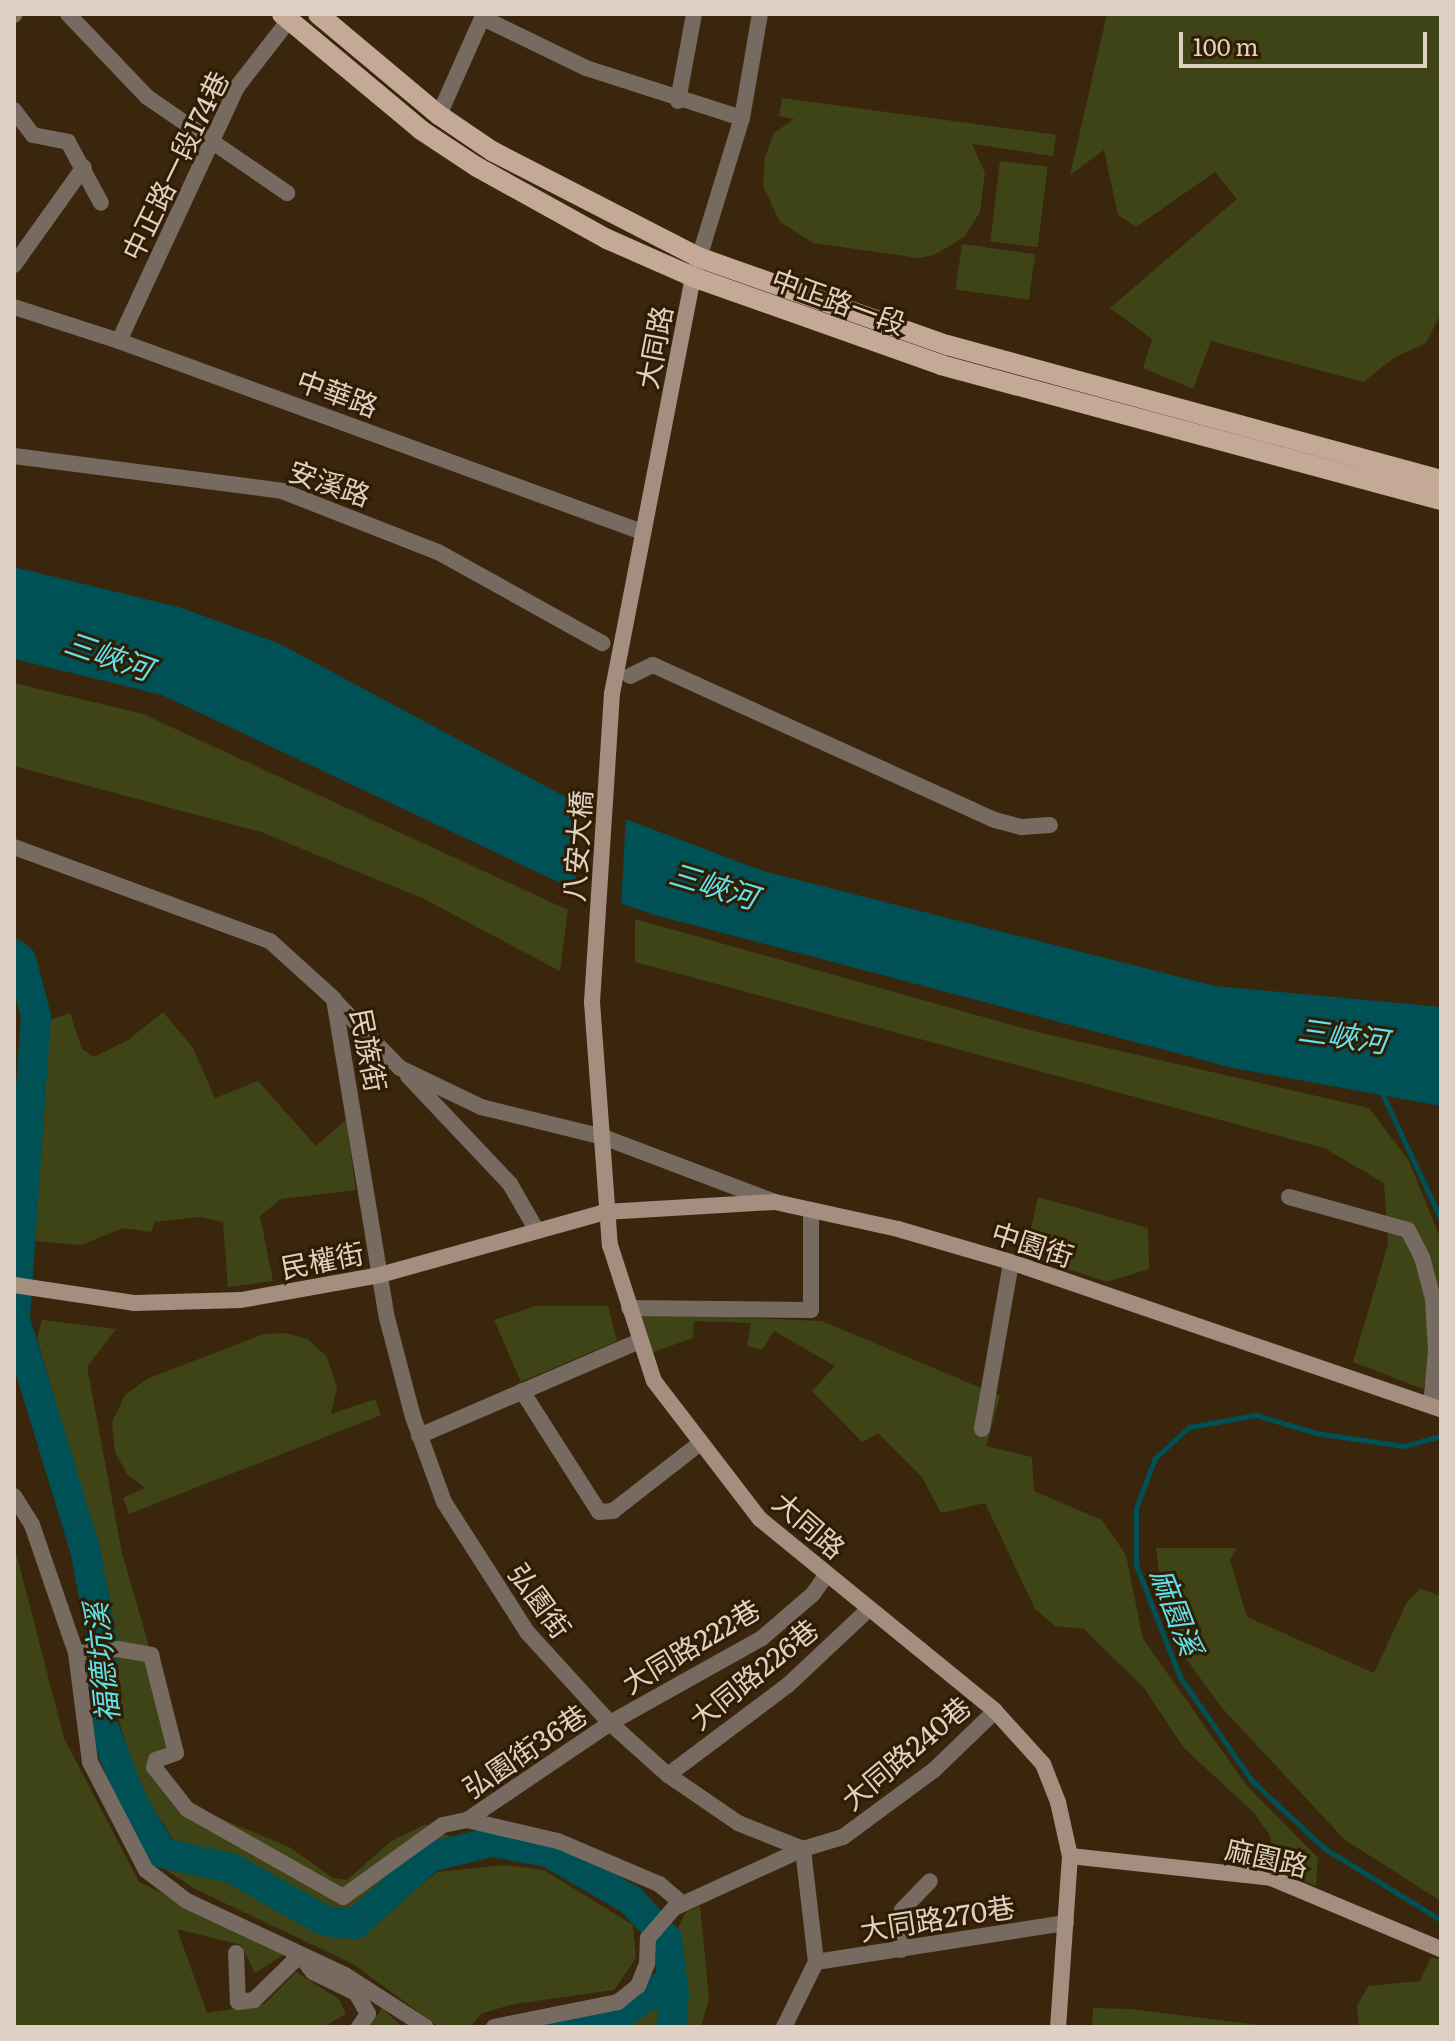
<!DOCTYPE html>
<meta charset="utf-8">
<style>
body{margin:0}
#map{position:relative;width:1455px;height:2041px;overflow:hidden;background:#39260c;font-family:Literata,"Noto Sans TC",serif}
div>[style]{position:absolute}
[style*='--x']{left:calc(var(--x)*1px);top:calc(var(--y)*1px);width:calc(var(--w)*1px);rotate:calc(var(--a)*1deg)}
.green>*{inset:0;background:#3f4416;transform-origin:0 0}
.water>*{inset:0;background:#005156}
.pier>*{inset:0;background:#39260c}
.stream>*{height:5px;margin:-2.5px;padding:0 2.5px;transform-origin:2.5px;border-radius:2.5px;background:#005156}
.river>*{height:30px;margin:-15px;padding:0 15px;transform-origin:15px;border-radius:15px;background:#005156}
.street>*{height:16px;margin:-8px;padding:0 8px;transform-origin:8px;border-radius:8px;background:#776a61}
.secondary>*{height:16px;margin:-8px;padding:0 8px;transform-origin:8px;border-radius:8px;background:#a38e7f}
.primary>*{height:20px;margin:-10px;padding:0 10px;transform-origin:10px;border-radius:10px;background:#c4a996}
span{translate:-50% -50%;white-space:nowrap;text-align:center;line-height:1.15;-webkit-text-stroke:6px #2f1c03;paint-order:stroke}
.street-label{font-size:28px;color:#ded1c3}
.water-label{font-size:30px;color:#5fe2ec;font-style:italic}
.frame{position:absolute;inset:0;border:16px solid #ded1c3;pointer-events:none}
.scale{position:absolute;left:1179px;top:32px;width:248px;height:36px;box-sizing:border-box;border:4px solid #ded1c3;border-top:0;padding-left:10px;font-size:24px;line-height:28px;white-space:nowrap;color:#ded1c3;-webkit-text-stroke:6px #2f1c03;paint-order:stroke}
</style>
<div id="map">
<div class="green">
<i style="clip-path:polygon(1107px 14px,1441px 14px,1441px 313px,1426px 343px,1394px 358px,1363px 382px,1211px 341px,1193px 389px,1143px 368px,1152px 339px,1110px 308px,1237px 199px,1215px 172px,1136px 227px,1118px 215px,1104px 150px,1070px 175px)"></i>
<i style="clip-path:polygon(782px 98px,1056px 135px,1053px 156px,972px 144px,985px 173px,980px 212px,964px 237px,934px 255px,919px 258px,813px 243px,780px 222px,763px 186px,765px 157px,774px 133px,794px 119px,779px 116px)"></i>
<i style="left:1000px;top:161px;width:48px;height:81px;rotate:7deg"></i>
<i style="left:962px;top:244px;width:74px;height:46px;rotate:8deg"></i>
<i style="clip-path:polygon(14px 683px,143px 714px,568px 910px,560px 971px,424px 899px,261px 832px,14px 766px)"></i>
<i style="clip-path:polygon(635px 919px,1033px 1031px,1369px 1108px,1409px 1161px,1441px 1240px,1441px 1370px,1430px 1365px,1423px 1389px,1353px 1362px,1388px 1244px,1384px 1183px,1324px 1148px,635px 962px)"></i>
<i style="clip-path:polygon(163px 1012px,193px 1048px,215px 1098px,258px 1081px,316px 1146px,346px 1120px,356px 1190px,281px 1199px,260px 1216px,273px 1281px,228px 1287px,223px 1222px,200px 1217px,155px 1222px,151px 1232px,123px 1228px,81px 1245px,34px 1241px,47px 1021px,70px 1013px,82px 1049px,94px 1057px,128px 1040px)"></i>
<i style="clip-path:polygon(1038px 1197px,1148px 1228px,1149px 1269px,1107px 1282px,1025px 1255px)"></i>
<i style="clip-path:polygon(535px 1306px,608px 1306px,617px 1341px,521px 1382px,494px 1320px)"></i>
<i style="clip-path:polygon(638px 1313px,822px 1321px,1000px 1396px,986px 1446px,1032px 1457px,1034px 1491px,1102px 1520px,1126px 1555px,1143px 1639px,1247px 1786px,1318px 1858px,1316px 1886px,1274px 1870px,1270px 1835px,1253px 1812px,1183px 1747px,1145px 1689px,1084px 1629px,1055px 1626px,1035px 1609px,985px 1503px,941px 1513px,922px 1477px,878px 1433px,862px 1442px,812px 1391px,835px 1366px,774px 1331px,762px 1350px,747px 1346px,751px 1323px,694px 1321px,693px 1338px,653px 1352px)"></i>
<i style="clip-path:polygon(42px 1320px,116px 1329px,87px 1367px,122px 1553px,181px 1756px,162px 1767px,193px 1807px,289px 1847px,333px 1878px,347px 1880px,391px 1841px,426px 1824px,459px 1841px,424px 1850px,353px 1912px,329px 1908px,234px 1857px,173px 1840px,139px 1784px,117px 1715px,100px 1554px,37px 1338px)"></i>
<i style="clip-path:polygon(286px 1333px,308px 1339px,327px 1357px,337px 1388px,331px 1414px,375px 1399px,381px 1415px,129px 1514px,123px 1498px,145px 1488px,127px 1474px,115px 1452px,112px 1422px,125px 1395px,147px 1379px,264px 1334px)"></i>
<i style="clip-path:polygon(14px 1545px,64px 1738px,139px 1882px,285px 1954px,255px 1973px,241px 1945px,177px 1929px,207px 2013px,264px 2004px,296px 1972px,339px 1999px,346px 2014px,323px 2027px,14px 2027px)"></i>
<i style="clip-path:polygon(1156px 1548px,1237px 1548px,1230px 1560px,1247px 1617px,1374px 1673px,1407px 1602px,1420px 1589px,1441px 1596px,1441px 1901px,1345px 1840px,1222px 1708px,1185px 1657px,1162px 1596px)"></i>
<i style="clip-path:polygon(504px 1865px,544px 1870px,633px 1925px,636px 1958px,614px 1990px,514px 2004px,482px 2013px,470px 2027px,439px 2027px,353px 1964px,195px 1889px,160px 1866px,224px 1879px,320px 1930px,360px 1935px,437px 1872px)"></i>
<i style="clip-path:polygon(700px 1906px,709px 1999px,701px 2027px,681px 2027px,683px 1994px,676px 1932px,685px 1913px)"></i>
<i style="clip-path:polygon(1431px 1957px,1441px 1960px,1441px 2027px,1359px 2027px,1357px 2006px,1368px 1986px,1420px 1981px)"></i>
<i style="clip-path:polygon(660px 2001px,659px 2027px,600px 2027px,628px 2020px)"></i>
<i style="clip-path:polygon(382px 2008px,402px 2027px,368px 2027px)"></i>
<i style="clip-path:polygon(1093px 2008px,1130px 2009px,1275px 2027px,1092px 2027px)"></i>
</div>
<div class="water">
<i style="clip-path:polygon(14px 567px,182px 608px,280px 644px,562px 795px,763px 871px,1215px 986px,1441px 1007px,1441px 1106px,1233px 1068px,655px 915px,558px 882px,162px 695px,14px 659px)"></i>
</div>
<div class="pier">
<i style="clip-path:polygon(581px 798px,626px 815px,621px 908px,575px 892px)"></i>
</div>
<div class="stream">
<i style="--x:1380;--y:1089;--w:144;--a:64.9"></i>
<i style="--x:1441;--y:1436;--w:39;--a:165"></i>
<i style="--x:1403;--y:1446;--w:88;--a:-171.5"></i>
<i style="--x:1316;--y:1433;--w:63;--a:-163.3"></i>
<i style="--x:1256;--y:1415;--w:68;--a:169.8"></i>
<i style="--x:1189;--y:1427;--w:46;--a:137.6"></i>
<i style="--x:1155;--y:1458;--w:53;--a:110.8"></i>
<i style="--x:1136;--y:1508;--w:57;--a:90"></i>
<i style="--x:1136;--y:1565;--w:120;--a:68.6"></i>
<i style="--x:1180;--y:1677;--w:126;--a:55.3"></i>
<i style="--x:1252;--y:1781;--w:98;--a:42.9"></i>
<i style="--x:1324;--y:1848;--w:137;--a:31.6"></i>
</div>
<div class="river">
<i style="--x:14;--y:954;--w:9;--a:41"></i>
<i style="--x:21;--y:960;--w:58;--a:75"></i>
<i style="--x:36;--y:1016;--w:305;--a:94"></i>
<i style="--x:15;--y:1320;--w:239;--a:73"></i>
<i style="--x:85;--y:1549;--w:91;--a:79.2"></i>
<i style="--x:102;--y:1638;--w:85;--a:90"></i>
<i style="--x:102;--y:1723;--w:81;--a:69.1"></i>
<i style="--x:131;--y:1799;--w:62;--a:60.1"></i>
<i style="--x:162;--y:1853;--w:71;--a:12.3"></i>
<i style="--x:231;--y:1868;--w:108;--a:29.4"></i>
<i style="--x:325;--y:1921;--w:30;--a:6"></i>
<i style="--x:355;--y:1924;--w:101;--a:-41.8"></i>
<i style="--x:430;--y:1857;--w:63;--a:-13.8"></i>
<i style="--x:491;--y:1842;--w:58;--a:10"></i>
<i style="--x:548;--y:1852;--w:96;--a:30"></i>
<i style="--x:631;--y:1900;--w:53;--a:47.3"></i>
<i style="--x:667;--y:1939;--w:55;--a:82.7"></i>
<i style="--x:674;--y:1994;--w:33;--a:95"></i>
<i style="--x:550;--y:2027;--w:75;--a:-11.6"></i>
<i style="--x:623;--y:2012;--w:59;--a:-33.1"></i>
</div>
<div class="street">
<i style="--x:68;--y:14;--w:115;--a:46.4"></i>
<i style="--x:147;--y:97;--w:170;--a:34.4"></i>
<i style="--x:14;--y:15;--w:1;--a:-45"></i>
<i style="--x:483;--y:18;--w:114;--a:25.9"></i>
<i style="--x:586;--y:68;--w:164;--a:17.8"></i>
<i style="--x:678;--y:101;--w:88;--a:-79.6"></i>
<i style="--x:14;--y:110;--w:31;--a:53"></i>
<i style="--x:33;--y:135;--w:36;--a:11"></i>
<i style="--x:68;--y:142;--w:69;--a:61.6"></i>
<i style="--x:439;--y:115;--w:111;--a:-66"></i>
<i style="--x:14;--y:265;--w:120;--a:-54.5"></i>
<i style="--x:696;--y:268;--w:157;--a:-73"></i>
<i style="--x:742;--y:118;--w:106;--a:-80.2"></i>
<i style="--x:14;--y:307;--w:110;--a:17.9"></i>
<i style="--x:119;--y:341;--w:557;--a:20.06"></i>
<i style="--x:119;--y:341;--w:280;--a:-65.1"></i>
<i style="--x:237;--y:87;--w:85;--a:-52.2"></i>
<i style="--x:14;--y:456;--w:270;--a:7.4"></i>
<i style="--x:282;--y:491;--w:168;--a:21.4"></i>
<i style="--x:438;--y:552;--w:188;--a:29"></i>
<i style="--x:630;--y:676;--w:25;--a:-26"></i>
<i style="--x:653;--y:665;--w:375;--a:24.4"></i>
<i style="--x:995;--y:820;--w:28;--a:15"></i>
<i style="--x:1022;--y:827;--w:28;--a:-4"></i>
<i style="--x:14;--y:847;--w:273;--a:20.2"></i>
<i style="--x:270;--y:941;--w:86;--a:42.2"></i>
<i style="--x:334;--y:999;--w:323;--a:80.6"></i>
<i style="--x:387;--y:1318;--w:102;--a:75.3"></i>
<i style="--x:413;--y:1417;--w:90;--a:70"></i>
<i style="--x:444;--y:1502;--w:154;--a:57.4"></i>
<i style="--x:527;--y:1632;--w:123;--a:47.6"></i>
<i style="--x:610;--y:1723;--w:78;--a:41.9"></i>
<i style="--x:668;--y:1775;--w:85;--a:34.4"></i>
<i style="--x:738;--y:1823;--w:70;--a:21.8"></i>
<i style="--x:334;--y:1000;--w:95;--a:45.9"></i>
<i style="--x:400;--y:1068;--w:90;--a:25.7"></i>
<i style="--x:481;--y:1107;--w:126;--a:13.8"></i>
<i style="--x:603;--y:1137;--w:184;--a:20.7"></i>
<i style="--x:408;--y:1076;--w:149;--a:46.6"></i>
<i style="--x:510;--y:1184;--w:54;--a:60.1"></i>
<i style="--x:1289;--y:1197;--w:123;--a:15.5"></i>
<i style="--x:1408;--y:1230;--w:30;--a:63"></i>
<i style="--x:1422;--y:1257;--w:43;--a:75.3"></i>
<i style="--x:1433;--y:1299;--w:53;--a:86.8"></i>
<i style="--x:1436;--y:1352;--w:53;--a:95.4"></i>
<i style="--x:629;--y:1308;--w:182;--a:0.6"></i>
<i style="--x:811;--y:1310;--w:100;--a:-90"></i>
<i style="--x:522;--y:1391;--w:143;--a:57.5"></i>
<i style="--x:599;--y:1512;--w:14;--a:-4"></i>
<i style="--x:613;--y:1511;--w:109;--a:-37.9"></i>
<i style="--x:982;--y:1429;--w:169;--a:-80.1"></i>
<i style="--x:419;--y:1436;--w:241;--a:-23.3"></i>
<i style="--x:14;--y:1496;--w:34;--a:58"></i>
<i style="--x:32;--y:1525;--w:135;--a:71"></i>
<i style="--x:76;--y:1653;--w:110;--a:82.7"></i>
<i style="--x:90;--y:1762;--w:122;--a:62.6"></i>
<i style="--x:146;--y:1870;--w:51;--a:37.1"></i>
<i style="--x:187;--y:1901;--w:174;--a:25.1"></i>
<i style="--x:345;--y:1975;--w:96;--a:32.7"></i>
<i style="--x:76;--y:1653;--w:42;--a:-5.4"></i>
<i style="--x:118;--y:1649;--w:34;--a:10"></i>
<i style="--x:151;--y:1655;--w:101;--a:75.7"></i>
<i style="--x:176;--y:1753;--w:21;--a:161"></i>
<i style="--x:156;--y:1760;--w:7;--a:106"></i>
<i style="--x:154;--y:1767;--w:53;--a:51.8"></i>
<i style="--x:187;--y:1809;--w:179;--a:29.4"></i>
<i style="--x:343;--y:1897;--w:123;--a:-35.8"></i>
<i style="--x:443;--y:1825;--w:25;--a:-12"></i>
<i style="--x:467;--y:1820;--w:93;--a:13"></i>
<i style="--x:558;--y:1841;--w:110;--a:23.1"></i>
<i style="--x:659;--y:1884;--w:31;--a:40"></i>
<i style="--x:668;--y:1775;--w:150;--a:-36.9"></i>
<i style="--x:788;--y:1685;--w:111;--a:-43.2"></i>
<i style="--x:467;--y:1820;--w:173;--a:-34.1"></i>
<i style="--x:610;--y:1723;--w:174;--a:-29.2"></i>
<i style="--x:762;--y:1638;--w:67;--a:-40.8"></i>
<i style="--x:813;--y:1594;--w:24;--a:-55"></i>
<i style="--x:901;--y:1950;--w:40;--a:-88.6"></i>
<i style="--x:902;--y:1910;--w:40;--a:-46"></i>
<i style="--x:236;--y:1953;--w:49;--a:87.7"></i>
<i style="--x:238;--y:2002;--w:16;--a:-7"></i>
<i style="--x:254;--y:2000;--w:64;--a:-44.4"></i>
<i style="--x:300;--y:1955;--w:21;--a:53"></i>
<i style="--x:313;--y:1972;--w:48;--a:26"></i>
<i style="--x:356;--y:1993;--w:24;--a:60"></i>
<i style="--x:368;--y:2014;--w:16;--a:125"></i>
<i style="--x:816;--y:1962;--w:253;--a:-8.9"></i>
<i style="--x:494;--y:2027;--w:126;--a:-11.4"></i>
<i style="--x:618;--y:2002;--w:26;--a:-39"></i>
<i style="--x:638;--y:1986;--w:24;--a:-68"></i>
<i style="--x:647;--y:1964;--w:26;--a:-88"></i>
<i style="--x:648;--y:1938;--w:40;--a:-49"></i>
<i style="--x:674;--y:1908;--w:142;--a:-24.6"></i>
<i style="--x:803;--y:1849;--w:42;--a:-16.7"></i>
<i style="--x:843;--y:1837;--w:113;--a:-36.4"></i>
<i style="--x:934;--y:1770;--w:85;--a:-44"></i>
<i style="--x:784;--y:2027;--w:72;--a:-63.8"></i>
<i style="--x:816;--y:1962;--w:114;--a:-96.6"></i>
</div>
<div class="secondary">
<i style="--x:693;--y:277;--w:424;--a:101"></i>
<i style="--x:612;--y:693;--w:310;--a:93.7"></i>
<i style="--x:592;--y:1002;--w:244;--a:85.8"></i>
<i style="--x:610;--y:1245;--w:143;--a:72.1"></i>
<i style="--x:654;--y:1381;--w:174;--a:52.5"></i>
<i style="--x:760;--y:1519;--w:303;--a:39.2"></i>
<i style="--x:995;--y:1711;--w:72;--a:47.8"></i>
<i style="--x:1043;--y:1764;--w:41;--a:68.5"></i>
<i style="--x:1058;--y:1802;--w:55;--a:77.5"></i>
<i style="--x:1070;--y:1856;--w:171;--a:94"></i>
<i style="--x:14;--y:1285;--w:121;--a:8.5"></i>
<i style="--x:134;--y:1303;--w:107;--a:-1.6"></i>
<i style="--x:241;--y:1300;--w:141;--a:-10.2"></i>
<i style="--x:380;--y:1275;--w:234;--a:-15.6"></i>
<i style="--x:605;--y:1212;--w:170;--a:-3.4"></i>
<i style="--x:775;--y:1202;--w:126;--a:12.4"></i>
<i style="--x:898;--y:1229;--w:118;--a:16.3"></i>
<i style="--x:1011;--y:1262;--w:454;--a:18.9"></i>
<i style="--x:1070;--y:1856;--w:202;--a:6.2"></i>
<i style="--x:1271;--y:1878;--w:184;--a:22.7"></i>
</div>
<div class="primary">
<i style="--x:282;--y:14;--w:181;--a:39.8"></i>
<i style="--x:421;--y:130;--w:67;--a:33.5"></i>
<i style="--x:477;--y:167;--w:149;--a:29"></i>
<i style="--x:607;--y:239;--w:94;--a:23.8"></i>
<i style="--x:693;--y:277;--w:263;--a:19.5"></i>
<i style="--x:941;--y:365;--w:518;--a:15.11"></i>
<i style="--x:318;--y:14;--w:158;--a:39.9"></i>
<i style="--x:439;--y:115;--w:64;--a:34.2"></i>
<i style="--x:492;--y:151;--w:232;--a:27.2"></i>
<i style="--x:698;--y:257;--w:264;--a:19.5"></i>
<i style="--x:947;--y:345;--w:512;--a:15.28"></i>
</div>
<div class="street-label">
<span style="left:174px;top:165px;rotate:-64deg">中正路一段174巷</span>
<span style="left:839px;top:300px;rotate:20deg">中正路一段</span>
<span style="left:653px;top:347px;rotate:-79deg">大同路</span>
<span style="left:338px;top:392px;rotate:20deg">中華路</span>
<span style="left:330px;top:482px;rotate:19deg">安溪路</span>
<span style="left:576px;top:846px;rotate:-86deg">八安大橋</span>
<span style="left:370px;top:1050px;rotate:79deg">民族街</span>
<span style="left:1033px;top:1243px;rotate:18deg">中園街</span>
<span style="left:322px;top:1259px;rotate:-11deg">民權街</span>
<span style="left:810px;top:1524px;rotate:41deg">大同路</span>
<span style="left:541px;top:1600px;rotate:54deg">弘園街</span>
<span style="left:690px;top:1645px;rotate:-31deg">大同路222巷</span>
<span style="left:753px;top:1673px;rotate:-39deg">大同路226巷</span>
<span style="left:524px;top:1750px;rotate:-34deg">弘園街36巷</span>
<span style="left:905px;top:1752px;rotate:-40deg">大同路240巷</span>
<span style="left:1267px;top:1856px;rotate:13deg">麻園路</span>
<span style="left:937px;top:1917px;rotate:-9deg">大同路270巷</span>
</div>
<div class="water-label">
<span style="left:109px;top:654px;rotate:19deg">三峽河</span>
<span style="left:714px;top:884px;rotate:17deg">三峽河</span>
<span style="left:1343px;top:1034px;rotate:8deg">三峽河</span>
<span style="left:1178px;top:1611px;rotate:69deg">麻園溪</span>
<span style="left:100px;top:1663px;rotate:-96deg">福德坑溪</span>
</div>
<div class="frame"></div>
<div class="scale">100 m</div>
</div>
